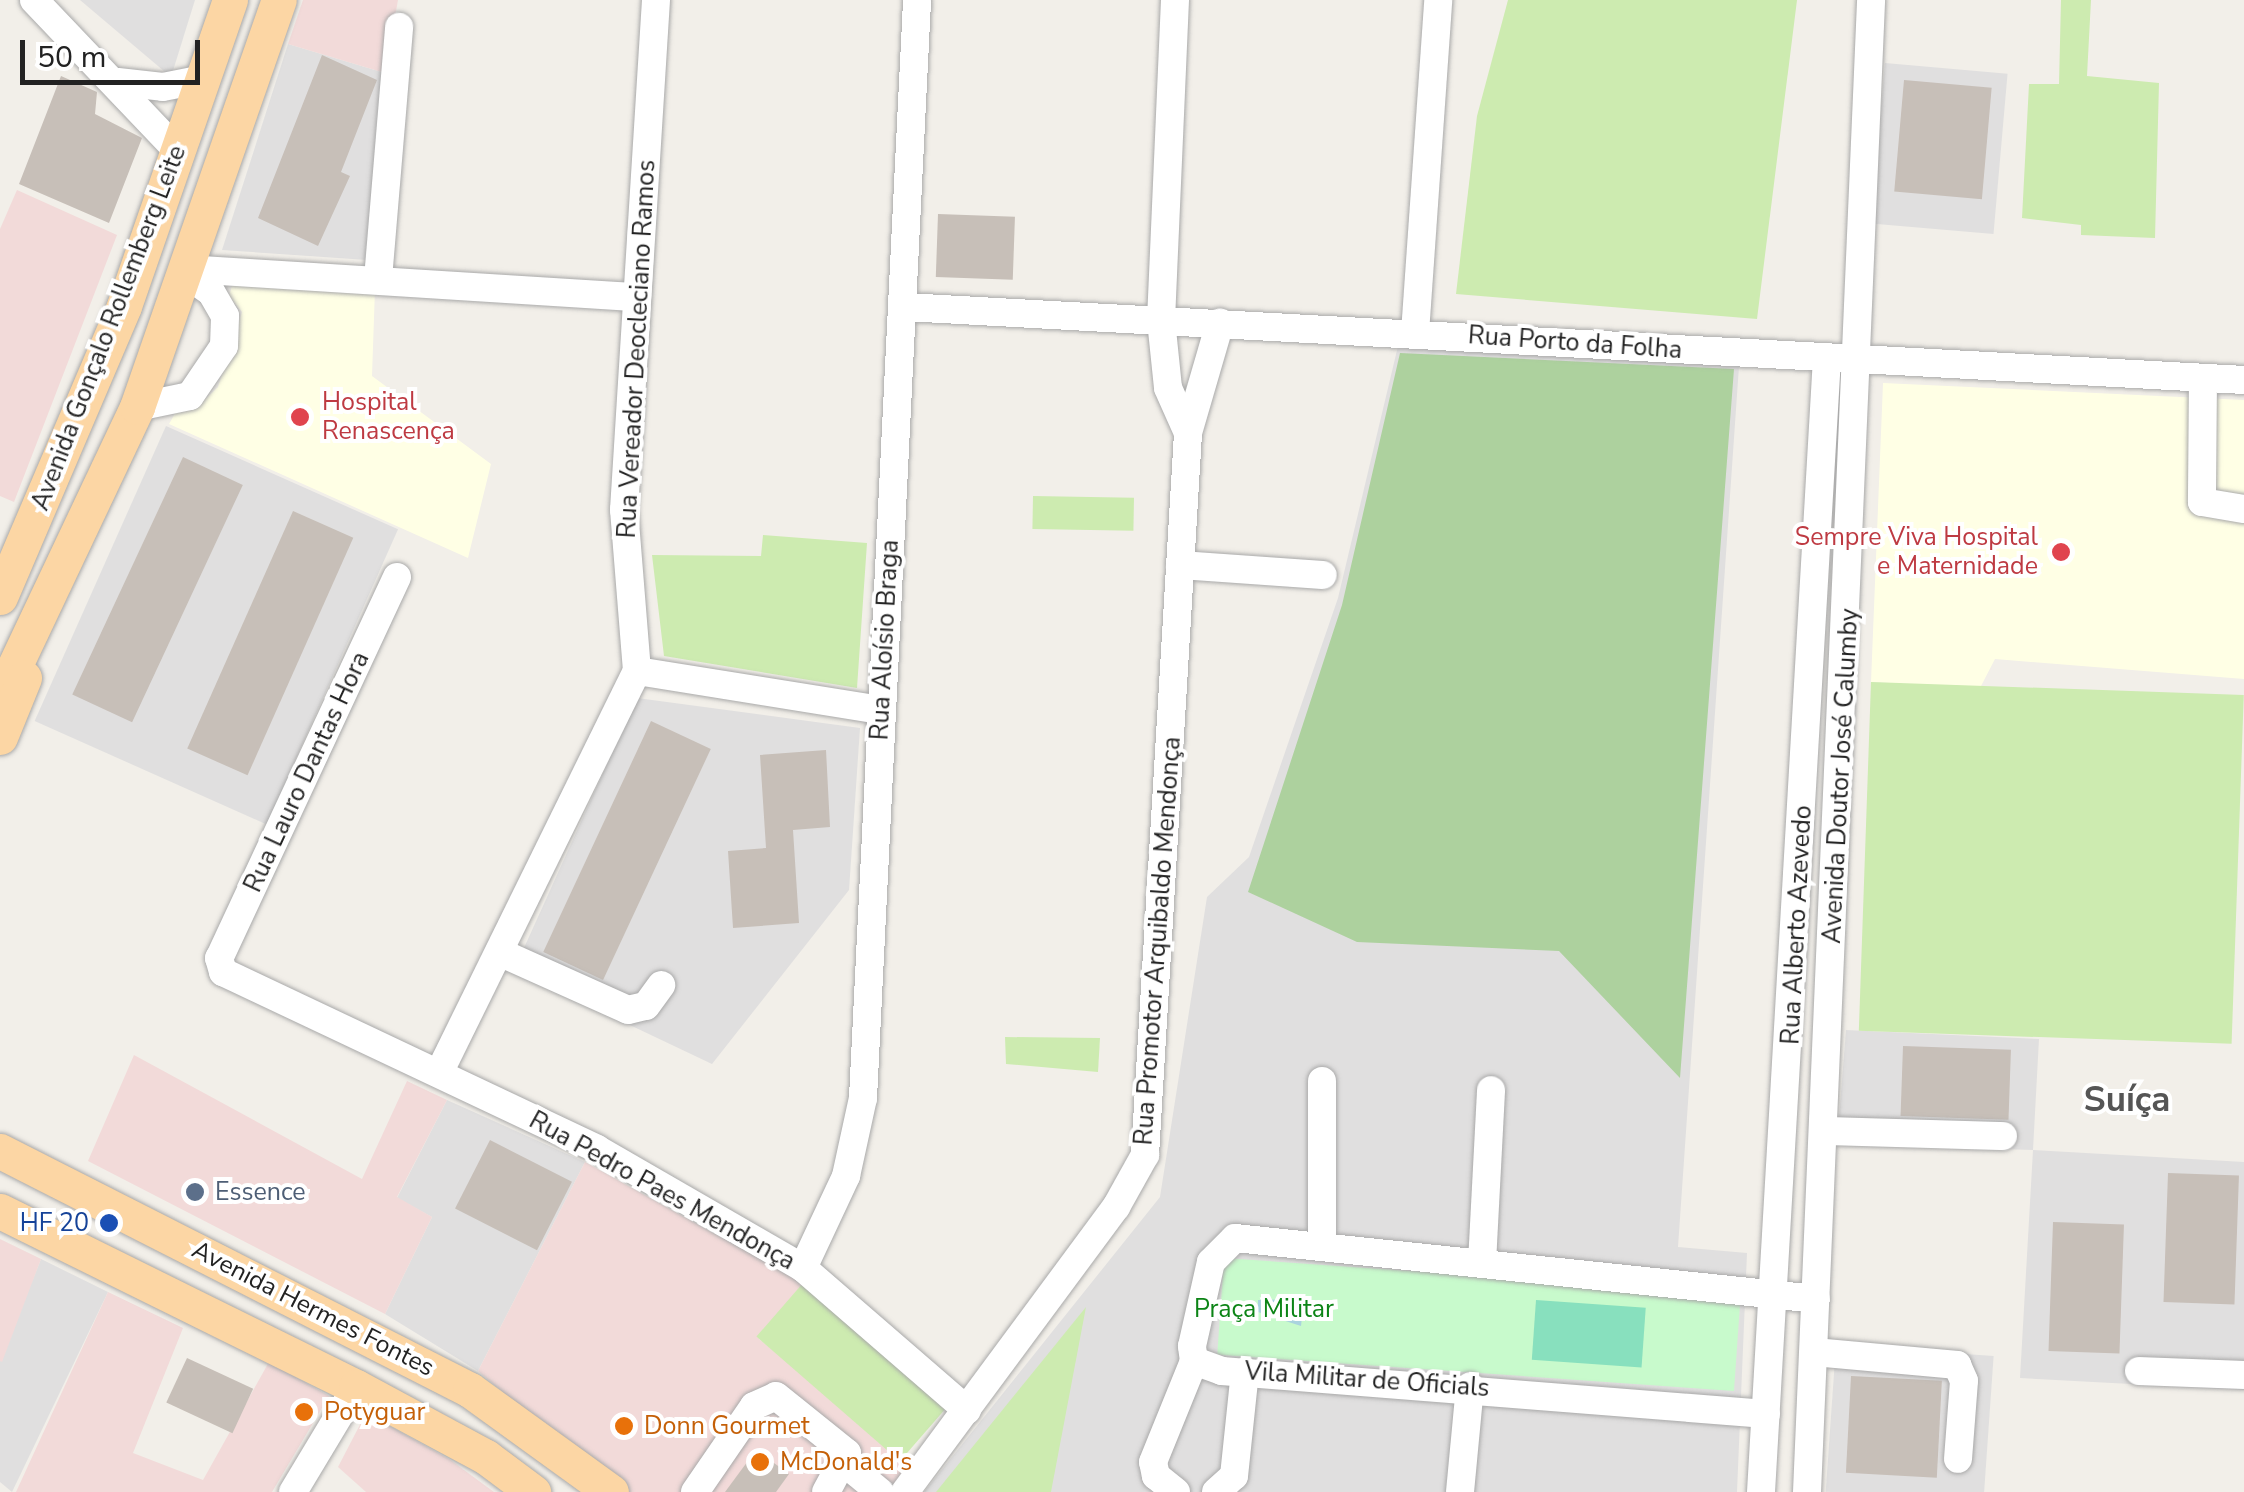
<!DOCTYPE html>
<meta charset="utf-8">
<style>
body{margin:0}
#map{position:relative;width:2244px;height:1492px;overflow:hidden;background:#f2efe9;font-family:"Nunito Sans",sans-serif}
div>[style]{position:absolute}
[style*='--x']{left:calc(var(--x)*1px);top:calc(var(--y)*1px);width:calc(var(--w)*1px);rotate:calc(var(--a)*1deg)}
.residential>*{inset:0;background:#e0dfdf;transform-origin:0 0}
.commercial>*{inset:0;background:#f2dad9}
.education>*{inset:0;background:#ffffe5}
.grass>*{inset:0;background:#cdebb0;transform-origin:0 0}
.forest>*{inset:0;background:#add19e}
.park>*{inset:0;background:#c8facc;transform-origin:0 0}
.pitch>*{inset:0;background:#88e0be;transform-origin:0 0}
.water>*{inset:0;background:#aad3df}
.building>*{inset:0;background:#c7bfb8;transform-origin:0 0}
.roads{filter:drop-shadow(0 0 2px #a9a9a9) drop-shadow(0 0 2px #a9a9a9)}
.minor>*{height:28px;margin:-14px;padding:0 14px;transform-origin:14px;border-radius:14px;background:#fff}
.major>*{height:35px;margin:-17.5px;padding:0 17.5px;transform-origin:17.5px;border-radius:17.5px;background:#fcd6a4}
.dots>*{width:28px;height:28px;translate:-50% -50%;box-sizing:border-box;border:5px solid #fff;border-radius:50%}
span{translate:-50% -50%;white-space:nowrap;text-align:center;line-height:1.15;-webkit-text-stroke:8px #fff;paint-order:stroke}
.street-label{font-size:25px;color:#222}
.health-label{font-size:25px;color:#be3a42}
.left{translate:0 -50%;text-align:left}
.right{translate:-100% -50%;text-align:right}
.service-label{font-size:25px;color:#4e5e75}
.transit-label{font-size:25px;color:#164399}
.park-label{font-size:25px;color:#0c8416}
.food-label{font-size:25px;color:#c56008}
.district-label{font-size:35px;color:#555;font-weight:700}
.scale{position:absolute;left:20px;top:40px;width:180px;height:45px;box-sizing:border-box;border:5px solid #222;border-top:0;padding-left:12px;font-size:30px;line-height:35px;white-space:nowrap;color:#222;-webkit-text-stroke:8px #fff;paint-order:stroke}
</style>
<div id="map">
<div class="residential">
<i style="clip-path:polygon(80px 0,195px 0,171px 77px)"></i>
<i style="clip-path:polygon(288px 44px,385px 73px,367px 260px,222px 250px)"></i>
<i style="left:1885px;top:63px;width:123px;height:161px;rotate:5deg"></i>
<i style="clip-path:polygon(1398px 346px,1739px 366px,1678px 1247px,1747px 1253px,1737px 1492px,924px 1492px,1160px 1197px,1207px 897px,1249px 857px,1338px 598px)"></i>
<i style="left:166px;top:426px;width:254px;height:323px;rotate:24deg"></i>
<i style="clip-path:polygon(637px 698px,860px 728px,849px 890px,712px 1064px,514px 970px)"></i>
<i style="clip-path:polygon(1846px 1030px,2039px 1039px,2033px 1150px,2244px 1162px,2244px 1390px,2020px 1378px,2033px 1150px,1837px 1144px)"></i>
<i style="clip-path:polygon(447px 1100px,585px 1162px,478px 1371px,385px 1314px,432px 1217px,397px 1198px)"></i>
<i style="clip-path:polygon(41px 1259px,108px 1292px,12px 1492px,0 1482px,0 1361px)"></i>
<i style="left:1836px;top:1345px;width:158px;height:147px;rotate:4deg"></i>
</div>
<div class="commercial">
<i style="clip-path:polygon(303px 0,398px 0,385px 73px,288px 44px)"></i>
<i style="clip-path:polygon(17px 190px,117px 235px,14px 502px,0 496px,0 229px)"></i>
<i style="clip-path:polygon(134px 1055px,362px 1179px,407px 1081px,447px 1100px,397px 1197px,432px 1217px,385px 1314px,88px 1161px)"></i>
<i style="clip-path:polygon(585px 1162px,803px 1283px,759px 1339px,910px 1462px,888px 1492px,620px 1492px,478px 1371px)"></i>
<i style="clip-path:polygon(0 1239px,41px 1259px,2px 1362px,0 1361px)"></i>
<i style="clip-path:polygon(108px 1292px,183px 1328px,133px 1453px,203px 1480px,269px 1362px,329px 1396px,272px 1492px,16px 1492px)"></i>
<i style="clip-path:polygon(366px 1413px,449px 1459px,494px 1492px,366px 1492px,338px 1467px)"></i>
</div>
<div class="education">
<i style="clip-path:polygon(234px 279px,375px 289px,372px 376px,491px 464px,468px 558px,169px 424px,177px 410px,194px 410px,218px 387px,242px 312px,229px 296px)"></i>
<i style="clip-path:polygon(1883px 383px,2244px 400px,2244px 679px,1995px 659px,1980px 688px,1871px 682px)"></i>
</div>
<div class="grass">
<i style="clip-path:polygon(1508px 0,1797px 0,1757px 319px,1456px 294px,1477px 116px)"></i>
<i style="clip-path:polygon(2061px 0,2091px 0,2087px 76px,2159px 83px,2155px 238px,2081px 235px,2081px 225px,2022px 218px,2029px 84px,2059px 84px)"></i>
<i style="left:1033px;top:496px;width:101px;height:33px;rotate:1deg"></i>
<i style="clip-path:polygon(763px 535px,867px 543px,857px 688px,664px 656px,652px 555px,761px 556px)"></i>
<i style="left:1871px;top:682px;width:373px;height:349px;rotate:2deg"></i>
<i style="clip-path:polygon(1005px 1037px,1100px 1038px,1098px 1072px,1006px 1064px)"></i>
<i style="left:803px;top:1283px;width:190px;height:71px;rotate:41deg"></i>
<i style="clip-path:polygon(1086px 1307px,1051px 1492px,936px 1492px)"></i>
</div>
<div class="forest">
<i style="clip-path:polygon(1400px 353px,1734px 369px,1680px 1078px,1559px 951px,1357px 942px,1248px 892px,1342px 605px)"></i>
</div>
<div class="park">
<i style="left:1224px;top:1258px;width:518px;height:97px;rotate:4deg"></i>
</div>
<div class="pitch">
<i style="left:1536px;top:1300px;width:110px;height:60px;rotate:4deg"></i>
</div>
<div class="water">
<i style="clip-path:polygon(1304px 1299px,1301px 1326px,1258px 1312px,1258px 1300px)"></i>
</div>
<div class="building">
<i style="clip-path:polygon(322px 55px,377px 80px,341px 172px,350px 176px,318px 246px,258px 218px)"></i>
<i style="clip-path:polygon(61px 76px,97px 92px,95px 114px,142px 138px,109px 223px,19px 184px)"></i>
<i style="left:1904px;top:80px;width:88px;height:112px;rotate:5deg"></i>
<i style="left:938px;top:214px;width:77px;height:63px;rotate:2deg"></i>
<i style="left:183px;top:457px;width:66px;height:262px;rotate:25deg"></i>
<i style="left:293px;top:511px;width:66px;height:260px;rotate:24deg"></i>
<i style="left:651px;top:721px;width:66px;height:255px;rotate:25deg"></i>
<i style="clip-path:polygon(826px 750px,830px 827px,793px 830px,799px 923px,733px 928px,728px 851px,766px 848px,760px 755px)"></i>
<i style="left:1903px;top:1046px;width:108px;height:70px;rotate:2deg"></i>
<i style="left:490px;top:1140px;width:92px;height:77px;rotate:27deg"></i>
<i style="left:2168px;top:1173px;width:71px;height:129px;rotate:2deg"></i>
<i style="left:2053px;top:1222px;width:71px;height:129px;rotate:2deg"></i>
<i style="left:187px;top:1358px;width:73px;height:49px;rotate:25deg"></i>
<i style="left:1851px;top:1376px;width:91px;height:97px;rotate:3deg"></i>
<i style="clip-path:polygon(756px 1450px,789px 1474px,776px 1492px,725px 1492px)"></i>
</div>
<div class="roads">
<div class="minor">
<i style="--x:34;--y:0;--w:209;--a:46.4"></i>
<i style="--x:1175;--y:0;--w:320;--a:92.5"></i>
<i style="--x:1161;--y:320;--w:68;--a:84.1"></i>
<i style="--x:1168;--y:388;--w:49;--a:66"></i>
<i style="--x:118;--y:82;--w:45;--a:6.3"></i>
<i style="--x:163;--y:87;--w:41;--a:-11.3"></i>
<i style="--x:187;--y:269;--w:449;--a:3.6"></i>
<i style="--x:378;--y:279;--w:253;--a:-85.2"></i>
<i style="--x:905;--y:307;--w:1341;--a:3.12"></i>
<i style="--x:1415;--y:333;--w:334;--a:-86"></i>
<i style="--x:2203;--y:378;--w:124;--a:90.5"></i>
<i style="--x:2202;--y:502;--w:43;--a:9.5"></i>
<i style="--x:137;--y:407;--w:54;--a:-11.7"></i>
<i style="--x:190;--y:396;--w:60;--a:-55.8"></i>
<i style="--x:224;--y:346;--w:30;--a:-88"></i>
<i style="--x:225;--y:316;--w:28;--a:-120"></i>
<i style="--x:211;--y:292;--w:32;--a:-145"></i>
<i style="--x:1180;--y:565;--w:143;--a:4"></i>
<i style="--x:397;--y:577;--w:421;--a:115"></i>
<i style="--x:219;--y:958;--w:15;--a:74"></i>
<i style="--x:223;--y:972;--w:414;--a:25.3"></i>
<i style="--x:597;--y:1149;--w:238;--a:30"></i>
<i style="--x:803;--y:1268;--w:217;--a:40.9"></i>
<i style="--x:637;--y:671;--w:246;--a:9.1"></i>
<i style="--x:499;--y:952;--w:141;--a:24.2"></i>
<i style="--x:628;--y:1010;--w:18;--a:-13"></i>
<i style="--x:646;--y:1006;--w:26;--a:-54"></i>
<i style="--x:439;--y:1073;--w:448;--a:-63.8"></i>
<i style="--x:637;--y:671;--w:162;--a:-94.6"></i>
<i style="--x:624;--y:510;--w:511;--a:-86.41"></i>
<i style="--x:1322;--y:1081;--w:165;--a:90"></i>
<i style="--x:1824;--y:1131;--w:179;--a:1.6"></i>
<i style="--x:1482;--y:1263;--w:173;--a:-87"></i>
<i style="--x:803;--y:1268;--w:102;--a:-64.9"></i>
<i style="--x:846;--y:1176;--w:80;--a:-77.7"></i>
<i style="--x:863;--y:1098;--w:1099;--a:-87.18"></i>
<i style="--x:1814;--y:1352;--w:144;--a:5.2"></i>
<i style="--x:1957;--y:1365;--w:17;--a:66"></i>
<i style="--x:1964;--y:1381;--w:78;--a:94.4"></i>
<i style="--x:2139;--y:1371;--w:105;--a:2.2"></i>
<i style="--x:1766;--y:1414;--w:546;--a:-175.48"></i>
<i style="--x:1222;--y:1371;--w:30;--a:-160"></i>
<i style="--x:1194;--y:1361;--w:15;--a:-98"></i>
<i style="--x:1192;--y:1346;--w:86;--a:-77.3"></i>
<i style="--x:1211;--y:1262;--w:34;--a:-45"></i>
<i style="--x:1235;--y:1238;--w:584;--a:5.99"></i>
<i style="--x:846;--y:1464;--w:44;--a:39.5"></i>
<i style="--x:293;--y:1492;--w:122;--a:-59"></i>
<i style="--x:695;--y:1492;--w:104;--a:-55.5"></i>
<i style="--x:754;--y:1406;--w:24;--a:-24"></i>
<i style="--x:776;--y:1396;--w:91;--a:38.8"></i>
<i style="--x:847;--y:1453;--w:44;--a:118.3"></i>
<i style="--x:905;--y:1492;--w:355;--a:-53.5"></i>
<i style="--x:1116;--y:1207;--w:60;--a:-60.9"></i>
<i style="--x:1145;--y:1155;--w:723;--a:-86.59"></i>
<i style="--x:1188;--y:433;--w:115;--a:-73.8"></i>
<i style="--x:1176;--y:1492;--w:26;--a:-141"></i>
<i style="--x:1156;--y:1476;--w:14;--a:-102"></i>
<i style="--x:1153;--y:1462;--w:109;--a:-67.9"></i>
<i style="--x:1216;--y:1492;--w:24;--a:-42"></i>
<i style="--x:1234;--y:1476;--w:105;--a:-84"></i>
<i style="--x:1460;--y:1492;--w:106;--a:-84.6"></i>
<i style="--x:1761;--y:1492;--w:1136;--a:-86.67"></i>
<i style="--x:1807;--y:1492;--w:1493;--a:-87.54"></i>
</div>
<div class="major">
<i style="--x:0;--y:597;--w:316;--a:-66.9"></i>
<i style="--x:124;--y:306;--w:324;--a:-70.9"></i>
<i style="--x:0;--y:697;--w:321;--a:-64.7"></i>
<i style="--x:137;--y:407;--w:431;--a:-70.8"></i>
<i style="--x:0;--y:737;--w:64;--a:-67.9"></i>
<i style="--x:0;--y:1151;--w:527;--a:26.95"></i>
<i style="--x:470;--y:1390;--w:174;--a:35.9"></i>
<i style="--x:0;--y:1211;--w:397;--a:26.3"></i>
<i style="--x:356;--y:1387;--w:148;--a:28.3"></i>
<i style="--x:486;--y:1457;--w:59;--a:36.7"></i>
</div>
</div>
<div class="dots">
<i style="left:300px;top:417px;background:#e0444e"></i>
<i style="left:2061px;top:552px;background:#e0444e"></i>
<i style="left:195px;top:1192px;background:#5c6f8a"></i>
<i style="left:109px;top:1223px;background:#1a4fb4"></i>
<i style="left:304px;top:1412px;background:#e8710a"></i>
<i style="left:624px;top:1426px;background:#e8710a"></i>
<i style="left:760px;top:1462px;background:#e8710a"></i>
</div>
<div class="street-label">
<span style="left:109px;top:328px;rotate:-69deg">Avenida Gonçalo Rollemberg Leite</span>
<span style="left:1575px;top:343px;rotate:4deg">Rua Porto da Folha</span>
<span style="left:637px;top:349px;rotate:-87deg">Rua Vereador Deocleciano Ramos</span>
<span style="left:885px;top:640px;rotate:-87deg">Rua Aloísio Braga</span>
<span style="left:307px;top:772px;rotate:-65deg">Rua Lauro Dantas Hora</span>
<span style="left:1841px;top:776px;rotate:-87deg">Avenida Doutor José Calumby</span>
<span style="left:1797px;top:925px;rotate:-87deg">Rua Alberto Azevedo</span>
<span style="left:1158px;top:941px;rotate:-86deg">Rua Promotor Arquibaldo Mendonça</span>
<span style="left:662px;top:1191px;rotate:29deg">Rua Pedro Paes Mendonça</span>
<span style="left:313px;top:1309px;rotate:27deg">Avenida Hermes Fontes</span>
<span style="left:1367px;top:1380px;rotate:4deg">Vila Militar de Oficials</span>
</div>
<div class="health-label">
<span class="left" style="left:322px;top:417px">Hospital<br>Renascença</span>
<span class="right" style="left:2038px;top:552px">Sempre Viva Hospital<br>e Maternidade</span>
</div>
<div class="service-label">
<span class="left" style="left:215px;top:1192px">Essence</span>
</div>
<div class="transit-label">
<span class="right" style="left:89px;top:1223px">HF 20</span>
</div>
<div class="park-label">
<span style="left:1264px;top:1309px">Praça Militar</span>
</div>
<div class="food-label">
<span class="left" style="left:324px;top:1412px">Potyguar</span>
<span class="left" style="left:644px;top:1426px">Donn Gourmet</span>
<span class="left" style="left:780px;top:1462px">McDonald's</span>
</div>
<div class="district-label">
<span style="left:2127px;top:1100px">Suíça</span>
</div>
<div class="scale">50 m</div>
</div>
